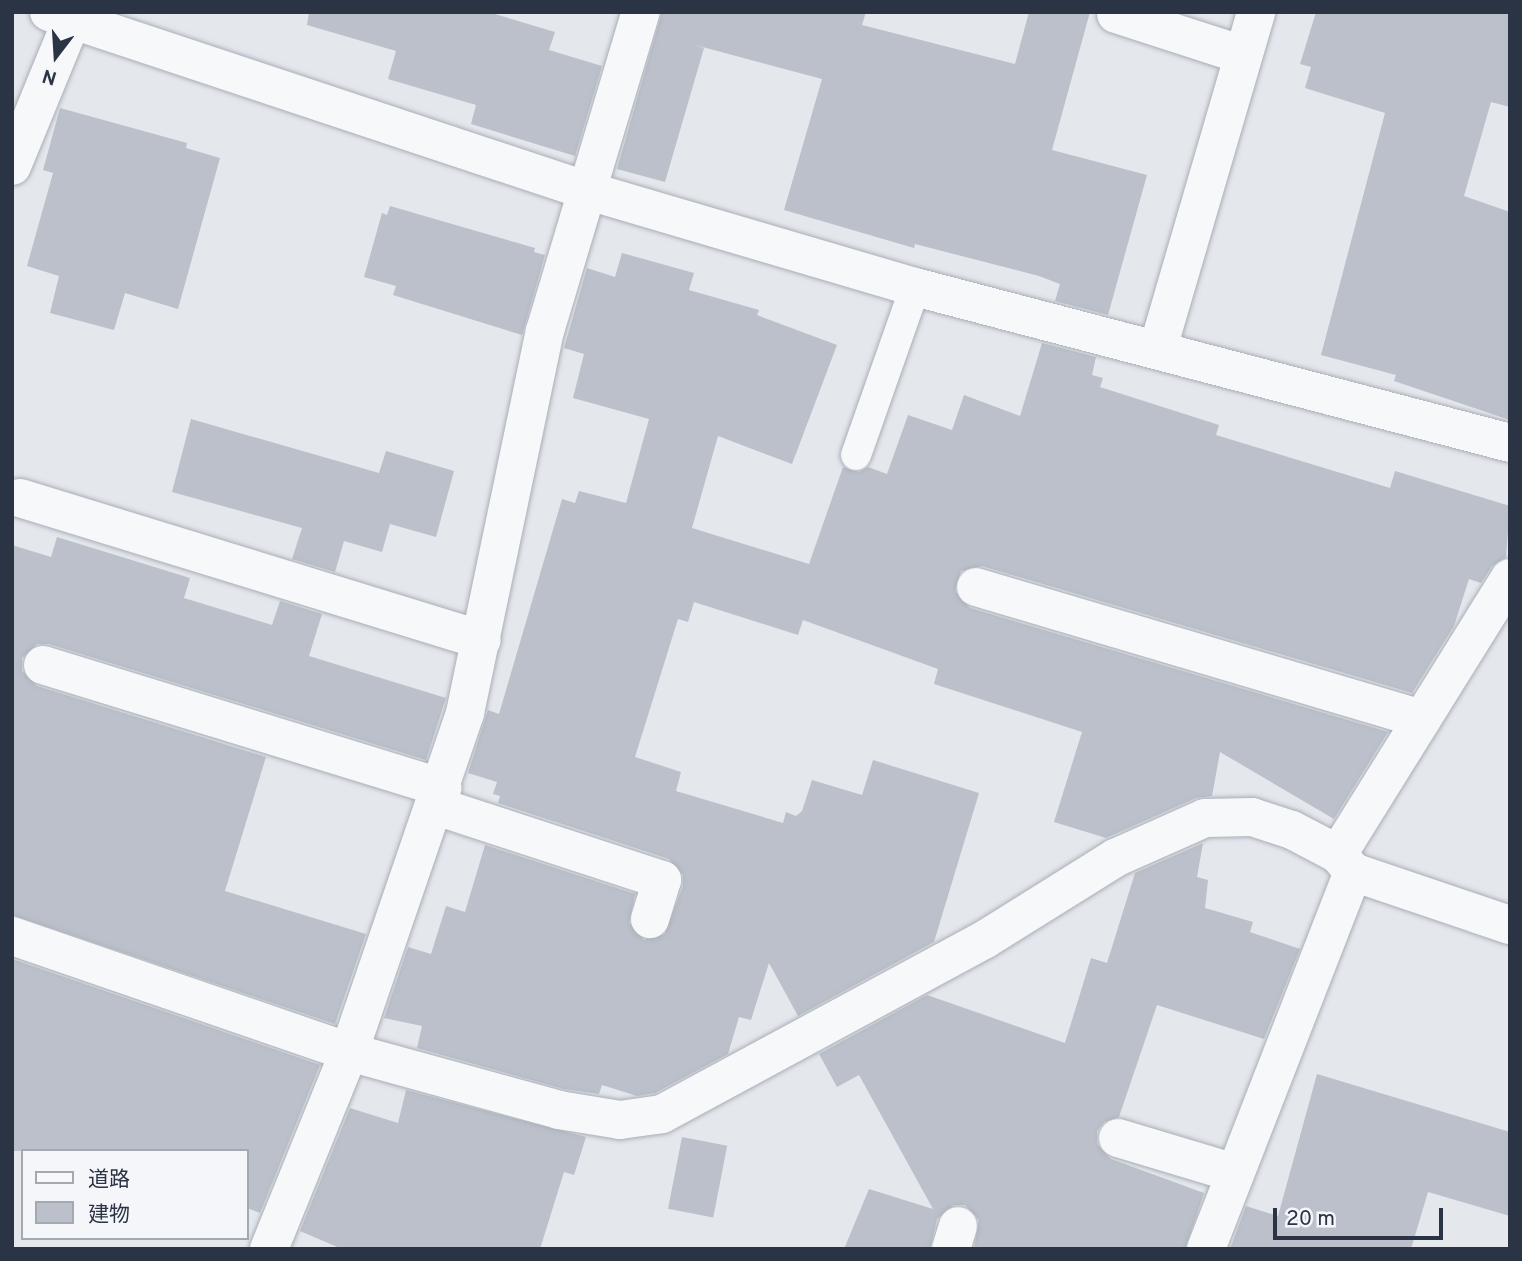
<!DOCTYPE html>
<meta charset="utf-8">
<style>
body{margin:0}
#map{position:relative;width:1522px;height:1261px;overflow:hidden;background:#e4e7ec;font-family:Overpass,"Noto Sans JP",sans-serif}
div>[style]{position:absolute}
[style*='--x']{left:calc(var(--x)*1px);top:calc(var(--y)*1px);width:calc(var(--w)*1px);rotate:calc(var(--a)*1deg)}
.building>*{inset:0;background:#bbc0ca;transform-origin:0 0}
.roads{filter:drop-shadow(0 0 2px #a9aeb7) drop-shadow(0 0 2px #a9aeb7)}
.lane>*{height:30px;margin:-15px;padding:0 15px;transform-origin:15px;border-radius:15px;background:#f7f8fa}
.street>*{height:38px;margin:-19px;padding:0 19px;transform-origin:19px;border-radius:19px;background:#f7f8fa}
span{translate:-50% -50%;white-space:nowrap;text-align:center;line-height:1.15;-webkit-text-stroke:6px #f4f6f9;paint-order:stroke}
.frame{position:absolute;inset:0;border:14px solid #2b3445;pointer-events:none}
.legend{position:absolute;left:21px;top:1149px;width:228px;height:91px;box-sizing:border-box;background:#f4f6f9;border:2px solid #a4a8b1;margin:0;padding:9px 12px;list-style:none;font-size:21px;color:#2b3445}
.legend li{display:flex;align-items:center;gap:14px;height:35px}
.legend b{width:35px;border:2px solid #a4a8b1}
.north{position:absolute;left:21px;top:21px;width:70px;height:70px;-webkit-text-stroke:5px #f4f6f9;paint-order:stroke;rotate:197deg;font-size:19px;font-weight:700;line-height:28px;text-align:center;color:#2b3445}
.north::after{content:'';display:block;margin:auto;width:24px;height:32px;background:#2b3445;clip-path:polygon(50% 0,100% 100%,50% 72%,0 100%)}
.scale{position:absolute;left:1273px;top:1208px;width:170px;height:32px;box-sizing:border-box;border:4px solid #2b3445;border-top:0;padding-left:9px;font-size:21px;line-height:24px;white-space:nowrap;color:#2b3445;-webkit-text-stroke:5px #f4f6f9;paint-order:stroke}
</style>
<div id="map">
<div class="building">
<i style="clip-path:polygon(309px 12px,488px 12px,555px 32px,549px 50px,602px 66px,575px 156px,471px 124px,476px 105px,388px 79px,396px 51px,307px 25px)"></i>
<i style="clip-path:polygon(662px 12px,866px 12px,862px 25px,1015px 64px,1029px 12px,1090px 12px,1052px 150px,1147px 175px,1108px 315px,1055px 301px,1060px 284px,1039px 276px,915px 244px,914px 248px,784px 210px,822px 79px,695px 45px,704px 48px,665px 182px,617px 169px)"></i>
<i style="clip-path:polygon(1316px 12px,1510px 12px,1510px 107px,1491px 102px,1464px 196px,1510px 212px,1510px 420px,1394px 381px,1396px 375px,1321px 355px,1385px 113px,1305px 88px,1311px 67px,1300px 64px)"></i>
<i style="clip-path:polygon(60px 108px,187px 143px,186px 148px,220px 158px,178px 309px,125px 293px,114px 330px,50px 313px,59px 276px,27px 266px,53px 173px,43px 170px)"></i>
<i style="clip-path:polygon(390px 206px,535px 248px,534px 252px,545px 255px,522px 335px,393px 295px,396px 286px,364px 277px,382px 213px,387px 215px)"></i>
<i style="clip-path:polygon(622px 253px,694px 273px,689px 290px,759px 310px,757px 315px,837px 345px,792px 464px,718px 436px,692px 528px,809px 564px,843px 467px,859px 472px,868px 467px,887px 474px,908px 415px,952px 430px,964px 395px,1020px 416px,1042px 343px,1096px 357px,1092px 375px,1103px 378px,1100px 387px,1219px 425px,1216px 435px,1390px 488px,1395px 471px,1510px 506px,1506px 557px,1492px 566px,1481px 583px,1469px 579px,1454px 626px,1412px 693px,982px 566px,961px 571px,955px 591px,970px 608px,1388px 732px,1334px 819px,1220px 752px,1212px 796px,1196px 798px,1106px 838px,1054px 822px,1082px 732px,934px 684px,938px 669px,803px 620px,798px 635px,694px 602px,688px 622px,678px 619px,635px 757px,681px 772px,676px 791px,783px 823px,786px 812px,796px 816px,802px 811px,812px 780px,862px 795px,873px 760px,979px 793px,934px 942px,798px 1016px,769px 963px,751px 1020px,739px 1017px,728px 1054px,655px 1093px,637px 1096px,602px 1085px,599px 1094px,564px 1089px,417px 1048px,422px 1026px,384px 1018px,408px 947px,431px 954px,446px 906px,465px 912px,485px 845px,635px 894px,629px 923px,644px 940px,665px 934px,683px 886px,683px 875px,669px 859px,498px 803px,500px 796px,493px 794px,497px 782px,468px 773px,488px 710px,499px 714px,562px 499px,575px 503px,579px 491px,626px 503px,649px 419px,573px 398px,584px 354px,564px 348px,587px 268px,615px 277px)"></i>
<i style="clip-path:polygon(191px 419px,379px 473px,386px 451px,454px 471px,436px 537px,390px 524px,382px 552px,344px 541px,335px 572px,292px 559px,302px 528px,172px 492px)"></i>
<i style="clip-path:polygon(57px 537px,190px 578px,184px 598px,272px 625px,280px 601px,322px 614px,309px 656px,446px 698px,426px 760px,49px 644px,37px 644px,22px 658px,22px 671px,37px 686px,266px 757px,225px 891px,366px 934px,335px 1024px,12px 915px,12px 545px,51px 557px)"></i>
<i style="clip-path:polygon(1203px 843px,1197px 877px,1208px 880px,1205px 908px,1253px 922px,1250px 932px,1300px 949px,1264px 1039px,1157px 1005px,1119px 1117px,1104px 1122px,1097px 1131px,1097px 1144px,1111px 1159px,1204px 1193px,1185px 1249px,974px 1249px,979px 1220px,965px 1205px,954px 1205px,937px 1219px,930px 1249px,844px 1249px,869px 1189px,933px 1209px,859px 1075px,837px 1087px,819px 1054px,927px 995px,1065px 1043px,1091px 958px,1107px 963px,1135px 873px)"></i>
<i style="clip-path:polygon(12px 959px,320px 1065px,260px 1213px,247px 1208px,247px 1151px,12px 1151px)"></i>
<i style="clip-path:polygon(1317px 1074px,1510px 1132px,1510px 1216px,1428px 1192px,1411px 1249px,1230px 1249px,1246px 1206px,1278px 1216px)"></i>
<i style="clip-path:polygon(406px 1090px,586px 1137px,574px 1175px,564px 1172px,540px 1249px,342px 1249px,300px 1231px,350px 1108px,398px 1123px)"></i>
<i style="left:682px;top:1137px;width:46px;height:73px;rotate:11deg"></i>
</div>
<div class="roads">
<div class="lane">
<i style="--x:856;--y:455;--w:178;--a:-70.6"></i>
</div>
<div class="street">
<i style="--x:49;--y:12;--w:565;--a:18.37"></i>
<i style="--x:585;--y:190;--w:344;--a:16.4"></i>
<i style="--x:915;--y:287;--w:615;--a:14.69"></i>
<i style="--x:1116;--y:14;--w:133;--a:17.9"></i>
<i style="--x:12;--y:166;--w:158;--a:-67.7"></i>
<i style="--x:1158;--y:348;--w:350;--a:-73.7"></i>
<i style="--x:20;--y:498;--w:483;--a:17.1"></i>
<i style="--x:976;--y:587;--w:465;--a:16.5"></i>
<i style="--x:43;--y:665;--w:418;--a:17.1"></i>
<i style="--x:436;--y:806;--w:238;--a:18.1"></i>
<i style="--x:662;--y:880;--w:41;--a:107.1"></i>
<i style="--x:1338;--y:854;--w:325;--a:-58.1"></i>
<i style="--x:12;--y:936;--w:356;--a:19"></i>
<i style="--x:349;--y:1052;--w:218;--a:15.4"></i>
<i style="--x:559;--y:1110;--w:62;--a:9.3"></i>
<i style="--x:620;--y:1120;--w:42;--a:-8.1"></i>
<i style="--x:662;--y:1114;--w:366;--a:-28.4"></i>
<i style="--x:984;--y:940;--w:155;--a:-32"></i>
<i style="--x:1115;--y:858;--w:98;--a:-24"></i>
<i style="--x:1205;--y:818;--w:47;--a:-1.2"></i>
<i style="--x:1252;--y:817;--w:42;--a:18"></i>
<i style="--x:1292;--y:830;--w:52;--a:27.6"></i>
<i style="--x:1338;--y:854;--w:23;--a:50"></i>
<i style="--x:1353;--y:872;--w:166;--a:18.7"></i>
<i style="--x:1118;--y:1138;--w:122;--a:16.7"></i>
<i style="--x:269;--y:1249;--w:213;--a:-67.9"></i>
<i style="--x:349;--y:1052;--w:358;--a:-71.1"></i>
<i style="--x:465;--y:713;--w:390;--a:-78.2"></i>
<i style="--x:545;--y:331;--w:333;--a:-73.3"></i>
<i style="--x:951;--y:1249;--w:24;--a:-73"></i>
<i style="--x:1206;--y:1249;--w:405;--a:-68.7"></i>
</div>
</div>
<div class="frame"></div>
<ul class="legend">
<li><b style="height:9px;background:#f7f8fa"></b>道路</li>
<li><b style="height:19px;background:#bbc0ca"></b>建物</li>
</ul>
<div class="north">N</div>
<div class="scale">20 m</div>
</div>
